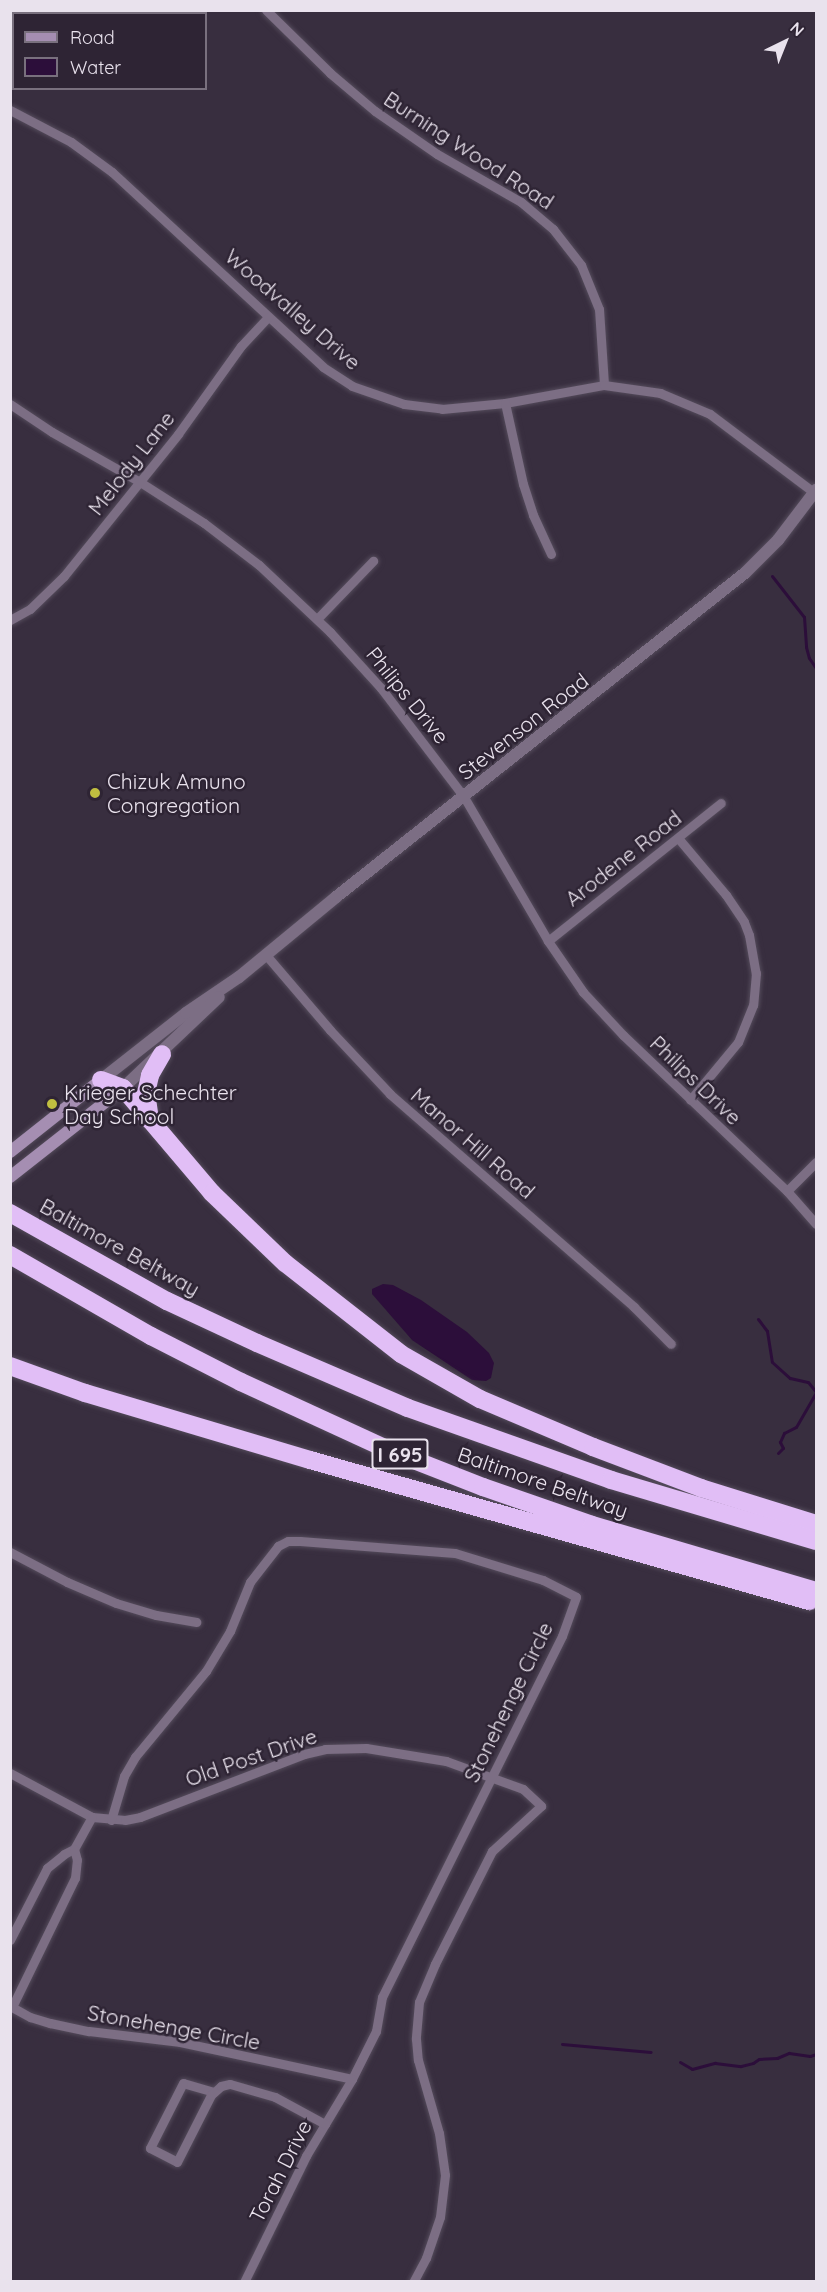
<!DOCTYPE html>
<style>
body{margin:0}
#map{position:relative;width:827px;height:2292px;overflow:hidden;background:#382e3f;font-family:Quicksand,sans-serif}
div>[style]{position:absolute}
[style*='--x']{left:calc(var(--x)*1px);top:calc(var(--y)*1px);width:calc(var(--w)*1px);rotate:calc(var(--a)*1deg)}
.water>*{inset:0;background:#2c0e3a}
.stream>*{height:3px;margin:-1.5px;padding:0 1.5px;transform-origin:1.5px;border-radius:1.5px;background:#2c0e3a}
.roads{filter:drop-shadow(0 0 2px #544b5b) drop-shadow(0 0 2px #544b5b)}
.minor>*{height:9px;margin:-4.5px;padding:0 4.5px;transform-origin:4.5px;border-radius:4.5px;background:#7c6e84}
.tertiary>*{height:12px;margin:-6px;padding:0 6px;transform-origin:6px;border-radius:6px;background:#7c6e84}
.secondary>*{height:12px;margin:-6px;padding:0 6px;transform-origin:6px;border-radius:6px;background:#a58eb2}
.motorway>*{height:18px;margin:-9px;padding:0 9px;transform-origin:9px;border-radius:9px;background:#e1bef6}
.dots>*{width:16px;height:16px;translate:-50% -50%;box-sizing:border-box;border:3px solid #2e2434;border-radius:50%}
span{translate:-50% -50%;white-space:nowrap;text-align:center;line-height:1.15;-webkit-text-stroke:5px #2e2434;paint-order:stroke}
.shield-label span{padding:2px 4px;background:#2e2434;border:2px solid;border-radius:4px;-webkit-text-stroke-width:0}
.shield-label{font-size:20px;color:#e9e2ed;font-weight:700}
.street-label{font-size:21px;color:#e9e2ed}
.poi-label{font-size:21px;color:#e9e2ed}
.left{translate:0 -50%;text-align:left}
.frame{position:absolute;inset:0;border:12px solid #e9e2ed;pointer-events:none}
.legend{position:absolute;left:12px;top:12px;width:195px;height:78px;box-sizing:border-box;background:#2e2434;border:2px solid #79707e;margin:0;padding:8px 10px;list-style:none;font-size:18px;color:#e9e2ed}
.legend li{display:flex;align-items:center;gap:12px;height:30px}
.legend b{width:30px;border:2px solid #79707e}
.north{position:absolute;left:755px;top:12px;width:60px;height:60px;-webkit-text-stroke:4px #2e2434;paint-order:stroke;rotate:43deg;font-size:16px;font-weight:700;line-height:24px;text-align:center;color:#e9e2ed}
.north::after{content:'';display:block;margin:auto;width:21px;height:27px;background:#e9e2ed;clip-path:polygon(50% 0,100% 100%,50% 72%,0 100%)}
</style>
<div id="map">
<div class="water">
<i style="clip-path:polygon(383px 1284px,393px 1285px,421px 1300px,467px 1332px,489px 1353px,494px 1363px,491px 1378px,486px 1381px,472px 1380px,412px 1340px,372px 1294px,372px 1289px)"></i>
</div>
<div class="stream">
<i style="--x:772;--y:576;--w:52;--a:52"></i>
<i style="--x:804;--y:617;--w:30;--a:86"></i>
<i style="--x:806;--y:647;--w:11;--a:75"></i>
<i style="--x:809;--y:658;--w:12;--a:55"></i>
<i style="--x:758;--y:1319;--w:15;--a:53"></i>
<i style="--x:767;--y:1331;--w:31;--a:81"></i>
<i style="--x:772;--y:1362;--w:24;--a:42"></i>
<i style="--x:790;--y:1378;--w:18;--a:13"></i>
<i style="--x:808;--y:1382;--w:13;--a:51"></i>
<i style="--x:778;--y:1453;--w:7;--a:-45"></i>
<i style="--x:783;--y:1448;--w:7;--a:-117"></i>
<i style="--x:780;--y:1442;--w:10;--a:-66"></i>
<i style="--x:784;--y:1433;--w:13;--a:-27"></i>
<i style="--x:796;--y:1427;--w:39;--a:-60"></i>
<i style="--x:562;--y:2044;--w:89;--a:5.1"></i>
<i style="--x:680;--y:2062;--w:14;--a:30"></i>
<i style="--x:692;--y:2069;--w:24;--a:-15"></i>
<i style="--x:715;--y:2063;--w:26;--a:7"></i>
<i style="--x:741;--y:2066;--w:12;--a:-14"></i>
<i style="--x:753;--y:2063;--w:7;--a:-34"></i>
<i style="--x:759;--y:2059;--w:18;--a:-3"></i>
<i style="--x:777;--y:2058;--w:13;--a:-23"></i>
<i style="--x:789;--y:2053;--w:21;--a:8"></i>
<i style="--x:810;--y:2056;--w:6;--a:-18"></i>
</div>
<div class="roads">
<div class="minor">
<i style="--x:266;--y:10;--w:90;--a:44.5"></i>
<i style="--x:330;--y:73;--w:59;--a:40.2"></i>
<i style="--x:375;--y:111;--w:75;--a:34.7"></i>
<i style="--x:437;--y:154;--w:97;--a:29.7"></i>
<i style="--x:521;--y:202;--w:42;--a:40.2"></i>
<i style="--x:553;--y:229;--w:46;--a:52.1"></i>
<i style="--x:581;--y:265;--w:48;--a:67.8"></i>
<i style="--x:599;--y:309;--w:76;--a:86.2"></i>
<i style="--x:24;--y:14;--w:4;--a:-63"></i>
<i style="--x:10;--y:32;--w:6;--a:-45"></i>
<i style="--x:10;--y:110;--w:69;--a:27.7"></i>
<i style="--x:71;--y:142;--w:51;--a:36.2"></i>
<i style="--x:112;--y:172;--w:287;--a:42.7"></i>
<i style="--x:323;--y:367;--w:35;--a:33"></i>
<i style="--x:352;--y:386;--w:55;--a:19.1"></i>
<i style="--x:404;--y:404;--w:38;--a:7"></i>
<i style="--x:442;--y:409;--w:63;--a:-5.4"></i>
<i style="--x:505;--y:403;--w:101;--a:-10.3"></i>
<i style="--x:604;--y:385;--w:57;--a:8.1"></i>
<i style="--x:660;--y:393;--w:54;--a:22.8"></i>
<i style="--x:710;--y:414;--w:131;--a:37"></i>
<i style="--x:505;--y:403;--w:83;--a:77.5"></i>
<i style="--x:523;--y:484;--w:33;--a:72"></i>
<i style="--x:533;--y:515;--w:43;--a:65.2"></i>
<i style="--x:10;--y:404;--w:50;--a:33.7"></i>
<i style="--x:52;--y:432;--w:101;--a:29.6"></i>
<i style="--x:140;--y:482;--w:76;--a:32.6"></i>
<i style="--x:204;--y:523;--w:69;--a:37.4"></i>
<i style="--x:259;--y:565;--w:98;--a:43.3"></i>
<i style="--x:330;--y:632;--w:76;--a:47.7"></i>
<i style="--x:381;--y:688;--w:137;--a:52.7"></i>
<i style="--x:464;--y:797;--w:167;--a:59.7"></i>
<i style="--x:548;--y:941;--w:62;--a:55.5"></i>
<i style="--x:583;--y:992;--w:59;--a:47.1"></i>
<i style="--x:623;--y:1035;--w:226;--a:43.6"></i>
<i style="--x:787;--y:1191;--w:44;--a:48.7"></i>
<i style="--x:317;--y:619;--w:81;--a:-46"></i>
<i style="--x:10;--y:620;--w:23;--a:-29"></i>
<i style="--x:30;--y:609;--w:47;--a:-44.1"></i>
<i style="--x:64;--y:576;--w:182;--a:-51.2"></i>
<i style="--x:178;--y:434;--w:108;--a:-54.4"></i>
<i style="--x:241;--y:346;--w:40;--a:-47"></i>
<i style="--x:678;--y:838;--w:75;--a:49.9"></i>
<i style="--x:726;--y:895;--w:32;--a:56"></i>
<i style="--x:744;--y:922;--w:14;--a:69"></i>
<i style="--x:749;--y:935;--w:39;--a:80"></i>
<i style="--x:756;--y:973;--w:32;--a:95"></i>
<i style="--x:753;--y:1005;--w:40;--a:112"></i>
<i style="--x:738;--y:1042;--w:75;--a:129.6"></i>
<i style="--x:548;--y:941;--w:221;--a:-38.6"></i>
<i style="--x:266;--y:955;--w:99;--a:49.5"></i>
<i style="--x:330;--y:1030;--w:88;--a:46.8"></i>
<i style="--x:390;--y:1094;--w:324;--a:41.1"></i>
<i style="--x:634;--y:1307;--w:52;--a:45"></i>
<i style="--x:787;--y:1191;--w:41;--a:-45"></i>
<i style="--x:10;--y:1552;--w:64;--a:27.8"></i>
<i style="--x:67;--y:1582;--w:53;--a:23.2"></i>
<i style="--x:116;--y:1603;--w:42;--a:16.7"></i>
<i style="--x:156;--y:1615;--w:41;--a:9.9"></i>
<i style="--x:10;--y:1773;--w:93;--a:28.2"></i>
<i style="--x:92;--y:1817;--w:33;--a:5"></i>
<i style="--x:125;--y:1820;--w:15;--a:-11"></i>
<i style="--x:140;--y:1817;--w:176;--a:-21"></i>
<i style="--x:304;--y:1754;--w:22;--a:-13"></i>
<i style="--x:325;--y:1749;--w:41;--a:-1.4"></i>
<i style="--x:366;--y:1748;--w:81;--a:9.2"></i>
<i style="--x:446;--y:1761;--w:82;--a:20"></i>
<i style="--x:523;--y:1789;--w:25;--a:43"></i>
<i style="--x:541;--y:1806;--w:67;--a:137.4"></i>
<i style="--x:492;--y:1851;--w:127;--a:116.8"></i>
<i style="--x:435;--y:1964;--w:41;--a:112.8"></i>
<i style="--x:419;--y:2002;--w:37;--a:95"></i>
<i style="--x:416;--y:2039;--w:21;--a:85"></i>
<i style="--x:418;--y:2060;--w:76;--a:74"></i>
<i style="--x:439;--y:2133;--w:42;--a:81.9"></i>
<i style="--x:445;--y:2175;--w:42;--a:96.8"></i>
<i style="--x:440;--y:2217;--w:43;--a:108.9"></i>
<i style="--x:426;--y:2258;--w:27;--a:118"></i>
<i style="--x:111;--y:1820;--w:46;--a:-73.5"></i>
<i style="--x:124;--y:1776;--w:22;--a:-60"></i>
<i style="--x:135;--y:1757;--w:112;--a:-50.5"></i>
<i style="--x:206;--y:1671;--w:47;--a:-59"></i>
<i style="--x:230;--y:1631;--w:53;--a:-67.8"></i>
<i style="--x:250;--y:1582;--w:46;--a:-52.1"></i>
<i style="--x:278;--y:1546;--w:11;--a:-27"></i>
<i style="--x:288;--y:1541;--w:12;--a:0"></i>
<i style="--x:300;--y:1541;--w:155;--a:4.4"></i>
<i style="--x:455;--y:1553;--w:92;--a:17.1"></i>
<i style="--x:543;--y:1580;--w:37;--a:27"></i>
<i style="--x:576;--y:1597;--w:41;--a:109.7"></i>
<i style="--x:562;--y:1636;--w:403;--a:116.5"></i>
<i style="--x:382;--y:1997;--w:35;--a:100"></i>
<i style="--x:376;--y:2031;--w:54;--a:116.6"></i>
<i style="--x:352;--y:2079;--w:90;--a:120.9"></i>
<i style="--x:306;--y:2156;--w:140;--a:116.2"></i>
<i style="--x:10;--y:1940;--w:81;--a:-62.8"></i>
<i style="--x:47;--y:1868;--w:22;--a:-39"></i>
<i style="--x:64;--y:1854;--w:11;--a:-27"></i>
<i style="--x:74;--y:1849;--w:37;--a:-61"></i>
<i style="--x:10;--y:2006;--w:23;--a:29"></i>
<i style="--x:30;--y:2017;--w:21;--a:17"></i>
<i style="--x:50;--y:2023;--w:40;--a:12"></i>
<i style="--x:89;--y:2031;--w:92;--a:6.9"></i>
<i style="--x:180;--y:2042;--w:176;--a:12.1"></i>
<i style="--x:12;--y:2007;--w:144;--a:-64"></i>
<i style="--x:75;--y:1878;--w:18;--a:-84"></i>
<i style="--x:77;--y:1860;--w:11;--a:-105"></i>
<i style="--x:214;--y:2092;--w:32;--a:-164"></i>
<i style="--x:183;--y:2083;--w:73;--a:116.9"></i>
<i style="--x:150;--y:2148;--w:30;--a:27"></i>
<i style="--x:177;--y:2162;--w:75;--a:-63.1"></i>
<i style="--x:211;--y:2095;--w:13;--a:-42"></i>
<i style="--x:221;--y:2086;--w:9;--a:-13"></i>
<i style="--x:230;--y:2084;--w:47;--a:16.1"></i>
<i style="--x:275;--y:2097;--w:57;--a:28.4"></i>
</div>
<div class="tertiary">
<i style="--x:101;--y:1080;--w:108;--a:-38.2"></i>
<i style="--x:186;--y:1013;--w:64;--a:-34.2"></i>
<i style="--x:239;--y:977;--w:126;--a:-39.5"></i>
<i style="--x:336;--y:897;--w:522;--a:-38.39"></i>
<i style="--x:745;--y:573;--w:47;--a:-45"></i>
<i style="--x:778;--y:540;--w:63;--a:-52.8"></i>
<i style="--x:123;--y:1088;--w:132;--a:-43.5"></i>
</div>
<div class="secondary">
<i style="--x:10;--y:1152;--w:116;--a:-38.4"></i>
<i style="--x:10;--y:1177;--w:144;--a:-38.2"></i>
</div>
<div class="motorway">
<i style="--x:101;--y:1080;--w:23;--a:20"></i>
<i style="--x:123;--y:1088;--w:138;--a:49.7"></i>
<i style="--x:212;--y:1193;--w:101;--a:43.8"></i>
<i style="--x:285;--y:1263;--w:147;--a:38.1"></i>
<i style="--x:401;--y:1354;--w:91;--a:29.7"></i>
<i style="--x:480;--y:1399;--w:123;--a:23"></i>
<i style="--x:593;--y:1447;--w:116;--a:20.8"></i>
<i style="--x:701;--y:1488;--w:121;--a:17.4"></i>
<i style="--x:150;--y:1120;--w:27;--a:-98"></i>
<i style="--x:146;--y:1093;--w:18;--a:-77"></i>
<i style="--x:150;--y:1075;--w:24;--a:-60"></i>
<i style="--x:10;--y:1213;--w:180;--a:29.3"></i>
<i style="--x:167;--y:1301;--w:99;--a:25"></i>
<i style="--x:257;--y:1343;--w:164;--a:23.3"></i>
<i style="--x:408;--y:1408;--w:215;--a:19.5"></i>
<i style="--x:611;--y:1480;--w:214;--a:16.6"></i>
<i style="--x:10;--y:1255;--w:163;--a:29.9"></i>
<i style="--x:151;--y:1336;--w:101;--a:27.1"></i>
<i style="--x:241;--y:1382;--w:165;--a:24.7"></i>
<i style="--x:391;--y:1451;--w:99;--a:21.4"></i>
<i style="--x:483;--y:1487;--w:115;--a:19.2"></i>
<i style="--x:592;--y:1525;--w:234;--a:16.4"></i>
<i style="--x:10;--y:1366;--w:80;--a:19.8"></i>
<i style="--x:85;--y:1393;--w:235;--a:16.6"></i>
<i style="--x:310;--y:1460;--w:519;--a:15.78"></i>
</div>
</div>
<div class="dots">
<i style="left:95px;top:793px;background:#c0be40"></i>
<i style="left:52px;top:1104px;background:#c0be40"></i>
</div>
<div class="shield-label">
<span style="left:400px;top:1454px">I 695</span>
</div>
<div class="street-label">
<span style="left:469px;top:150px;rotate:33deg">Burning Wood Road</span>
<span style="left:293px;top:309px;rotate:41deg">Woodvalley Drive</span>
<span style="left:131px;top:463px;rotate:-52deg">Melody Lane</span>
<span style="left:408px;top:695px;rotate:51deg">Philips Drive</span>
<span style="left:523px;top:726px;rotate:-38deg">Stevenson Road</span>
<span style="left:623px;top:858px;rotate:-38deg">Arodene Road</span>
<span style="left:696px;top:1080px;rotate:44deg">Philips Drive</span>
<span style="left:473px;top:1143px;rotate:41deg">Manor Hill Road</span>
<span style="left:120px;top:1247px;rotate:29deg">Baltimore Beltway</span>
<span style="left:543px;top:1482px;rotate:19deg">Baltimore Beltway</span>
<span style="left:508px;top:1702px;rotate:-64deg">Stonehenge Circle</span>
<span style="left:251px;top:1757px;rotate:-19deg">Old Post Drive</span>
<span style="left:174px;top:2027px;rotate:10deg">Stonehenge Circle</span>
<span style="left:280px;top:2171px;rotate:-63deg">Torah Drive</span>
</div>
<div class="poi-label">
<span class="left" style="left:107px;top:793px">Chizuk Amuno<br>Congregation</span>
<span class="left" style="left:64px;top:1104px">Krieger Schechter<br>Day School</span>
</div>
<div class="frame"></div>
<ul class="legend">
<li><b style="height:8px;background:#a58eb2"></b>Road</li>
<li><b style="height:16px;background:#2c0e3a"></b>Water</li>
</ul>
<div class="north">N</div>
</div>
